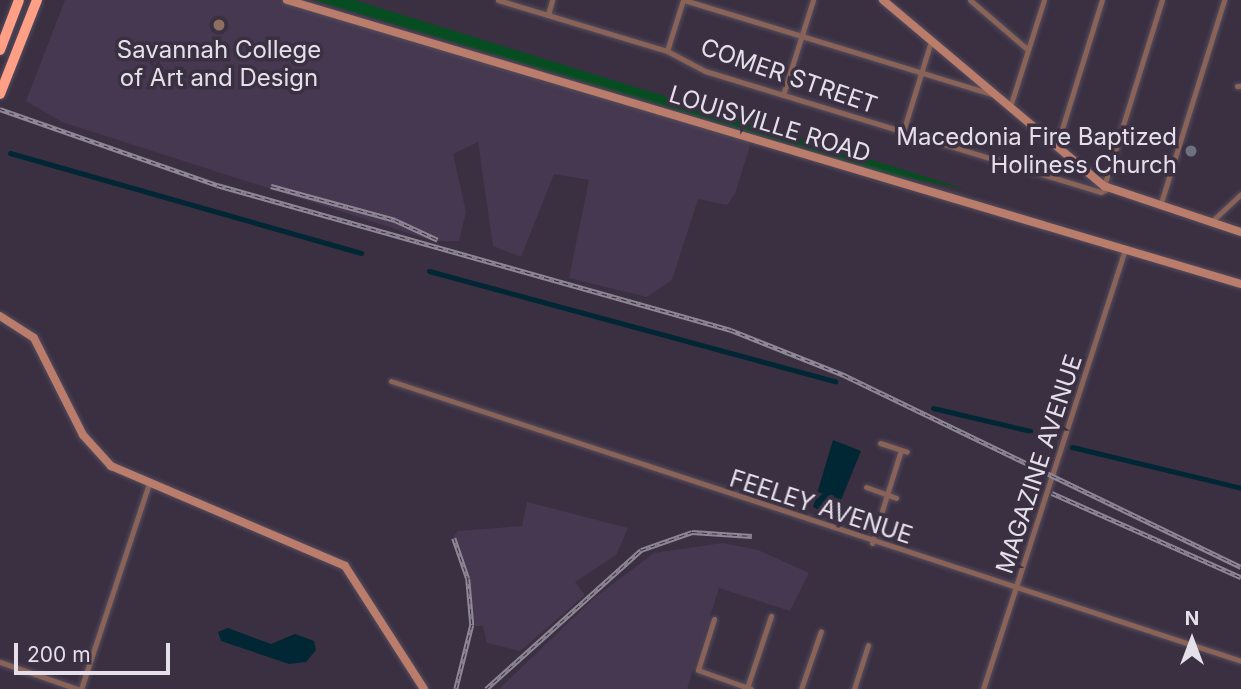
<!DOCTYPE html>
<style>
body{margin:0}
#map{position:relative;width:1241px;height:689px;overflow:hidden;background:#3a3042;font-family:Inter,sans-serif}
div>[style]{position:absolute}
[style*='--x']{left:calc(var(--x)*1px);top:calc(var(--y)*1px);width:calc(var(--w)*1px);rotate:calc(var(--a)*1deg)}
.built>*{inset:0;background:#453850}
.green>*{inset:0;background:#064d21}
.water>*{inset:0;background:#002733}
.canal>*{height:5px;margin:-2.5px;padding:0 2.5px;transform-origin:2.5px;border-radius:2.5px;background:#002733}
.roads{filter:drop-shadow(0 0 2px #554c5d) drop-shadow(0 0 2px #554c5d)}
.street>*{height:5px;margin:-2.5px;padding:0 2.5px;transform-origin:2.5px;border-radius:2.5px;background:#8a6358}
.secondary>*{height:8px;margin:-4px;padding:0 4px;transform-origin:4px;border-radius:4px;background:#ba7c6b}
.highway>*{height:10px;margin:-5px;padding:0 5px;transform-origin:5px;border-radius:5px;background:#ffa086}
.rail>*{height:4.5px;margin-top:-2.25px;transform-origin:0;background:repeating-linear-gradient(90deg,#3a3042 0 5px,#8f8795 0 10px);box-sizing:border-box;border-block:2px solid #8f8795}
.dots>*{width:19px;height:19px;translate:-50% -50%;box-sizing:border-box;border:4px solid #3a3042;border-radius:50%}
span{translate:-50% -50%;white-space:nowrap;text-align:center;line-height:1.15;-webkit-text-stroke:7px #3a3042;paint-order:stroke}
.poi-label{font-size:24px;color:#e5dfea}
.right{translate:-100% -50%;text-align:right}
.street-label{font-size:24px;color:#e5dfea}
.north{position:absolute;left:1157px;top:605px;width:70px;height:70px;-webkit-text-stroke:5px #3a3042;paint-order:stroke;rotate:0deg;font-size:19px;font-weight:700;line-height:28px;text-align:center;color:#e5dfea}
.north::after{content:'';display:block;margin:auto;width:24px;height:32px;background:#e5dfea;clip-path:polygon(50% 0,100% 100%,50% 72%,0 100%)}
.scale{position:absolute;left:14px;top:643px;width:156px;height:32px;box-sizing:border-box;border:4px solid #e5dfea;border-top:0;padding-left:9px;font-size:21px;line-height:24px;white-space:nowrap;color:#e5dfea;-webkit-text-stroke:5px #3a3042;paint-order:stroke}
</style>
<div id="map">
<div class="built">
<i style="clip-path:polygon(65px 0,288px 0,752px 139px,735px 194px,727px 205px,698px 199px,672px 280px,647px 297px,569px 278px,589px 180px,554px 174px,521px 257px,493px 246px,478px 142px,453px 154px,466px 212px,459px 241px,433px 241px,62px 122px,26px 101px)"></i>
<i style="clip-path:polygon(527px 502px,628px 528px,616px 555px,575px 582px,585px 595px,520px 651px,487px 643px,483px 626px,470px 626px,467px 582px,451px 540px,458px 531px,522px 526px)"></i>
<i style="clip-path:polygon(723px 543px,758px 550px,809px 573px,790px 611px,719px 588px,687px 689px,499px 689px,593px 599px,654px 553px)"></i>
</div>
<div class="green">
<i style="clip-path:polygon(313px 0,354px 0,965px 189px,892px 175px)"></i>
</div>
<div class="water">
<i style="clip-path:polygon(833px 440px,861px 451px,834px 517px,813px 507px)"></i>
<i style="clip-path:polygon(228px 628px,271px 644px,295px 634px,314px 641px,316px 650px,306px 662px,289px 664px,221px 641px,218px 632px)"></i>
</div>
<div class="canal">
<i style="--x:10;--y:153;--w:365;--a:15.9"></i>
<i style="--x:429;--y:271;--w:421;--a:15.2"></i>
<i style="--x:933;--y:408;--w:100;--a:13.3"></i>
<i style="--x:1072;--y:447;--w:174;--a:13.6"></i>
</div>
<div class="roads">
<div class="street">
<i style="--x:498;--y:0;--w:177;--a:16.8"></i>
<i style="--x:667;--y:51;--w:43;--a:27.8"></i>
<i style="--x:705;--y:71;--w:414;--a:17"></i>
<i style="--x:1101;--y:192;--w:9;--a:-27"></i>
<i style="--x:684;--y:0;--w:321;--a:17"></i>
<i style="--x:970;--y:0;--w:75;--a:40.7"></i>
<i style="--x:548;--y:15;--w:16;--a:-75"></i>
<i style="--x:667;--y:51;--w:53;--a:-72.6"></i>
<i style="--x:1237;--y:86;--w:4;--a:0"></i>
<i style="--x:783;--y:95;--w:100;--a:-72.5"></i>
<i style="--x:1010;--y:107;--w:112;--a:-72.4"></i>
<i style="--x:903;--y:132;--w:95;--a:-72.9"></i>
<i style="--x:1057;--y:145;--w:152;--a:-72.8"></i>
<i style="--x:1104;--y:186;--w:195;--a:-72.7"></i>
<i style="--x:1160;--y:206;--w:216;--a:-72.7"></i>
<i style="--x:1211;--y:222;--w:41;--a:-43"></i>
<i style="--x:391;--y:381;--w:895;--a:18.23"></i>
<i style="--x:880;--y:443;--w:28;--a:18"></i>
<i style="--x:866;--y:487;--w:32;--a:20"></i>
<i style="--x:872;--y:543;--w:97;--a:-72.7"></i>
<i style="--x:714;--y:619;--w:53;--a:107.4"></i>
<i style="--x:698;--y:670;--w:56;--a:19.7"></i>
<i style="--x:0;--y:662;--w:82;--a:19.3"></i>
<i style="--x:747;--y:688;--w:76;--a:-71.6"></i>
<i style="--x:81;--y:689;--w:214;--a:-71.7"></i>
<i style="--x:801;--y:689;--w:61;--a:-71"></i>
<i style="--x:854;--y:689;--w:46;--a:-72.3"></i>
<i style="--x:983;--y:689;--w:462;--a:-72.1"></i>
</div>
<div class="secondary">
<i style="--x:287;--y:0;--w:995;--a:16.58"></i>
<i style="--x:883;--y:0;--w:289;--a:40.1"></i>
<i style="--x:1104;--y:186;--w:145;--a:18.6"></i>
<i style="--x:0;--y:316;--w:40;--a:32.9"></i>
<i style="--x:34;--y:338;--w:109;--a:63.2"></i>
<i style="--x:83;--y:435;--w:42;--a:47.9"></i>
<i style="--x:111;--y:466;--w:254;--a:23.1"></i>
<i style="--x:345;--y:566;--w:146;--a:57.3"></i>
</div>
<div class="highway">
<i style="--x:0;--y:50;--w:53;--a:-69.2"></i>
<i style="--x:0;--y:94;--w:101;--a:-68.5"></i>
</div>
</div>
<div class="rail">
<i style="--x:0;--y:109;--w:230;--a:19.3"></i>
<i style="--x:217;--y:185;--w:534;--a:15.75"></i>
<i style="--x:731;--y:330;--w:122;--a:21.7"></i>
<i style="--x:844;--y:375;--w:441;--a:25.8"></i>
<i style="--x:271;--y:186;--w:129;--a:15.3"></i>
<i style="--x:395;--y:220;--w:47;--a:24.9"></i>
<i style="--x:1052;--y:493;--w:207;--a:24"></i>
<i style="--x:454;--y:538;--w:43;--a:71.1"></i>
<i style="--x:468;--y:579;--w:46;--a:85"></i>
<i style="--x:472;--y:625;--w:66;--a:104"></i>
<i style="--x:486;--y:689;--w:208;--a:-41.9"></i>
<i style="--x:641;--y:550;--w:54;--a:-19.4"></i>
<i style="--x:692;--y:532;--w:60;--a:3.8"></i>
</div>
<div class="dots">
<i style="left:219px;top:25px;background:#8d6e63"></i>
<i style="left:1191px;top:151px;background:#6b7280"></i>
</div>
<div class="poi-label">
<span style="left:219px;top:64px">Savannah College<br>of Art and Design</span>
<span class="right" style="left:1177px;top:151px">Macedonia Fire Baptized<br>Holiness Church</span>
</div>
<div class="street-label">
<span style="left:789px;top:76px;rotate:19deg">COMER STREET</span>
<span style="left:770px;top:124px;rotate:17deg">LOUISVILLE ROAD</span>
<span style="left:1039px;top:464px;rotate:-72deg">MAGAZINE AVENUE</span>
<span style="left:821px;top:507px;rotate:18deg">FEELEY AVENUE</span>
</div>
<div class="north">N</div>
<div class="scale">200 m</div>
</div>
